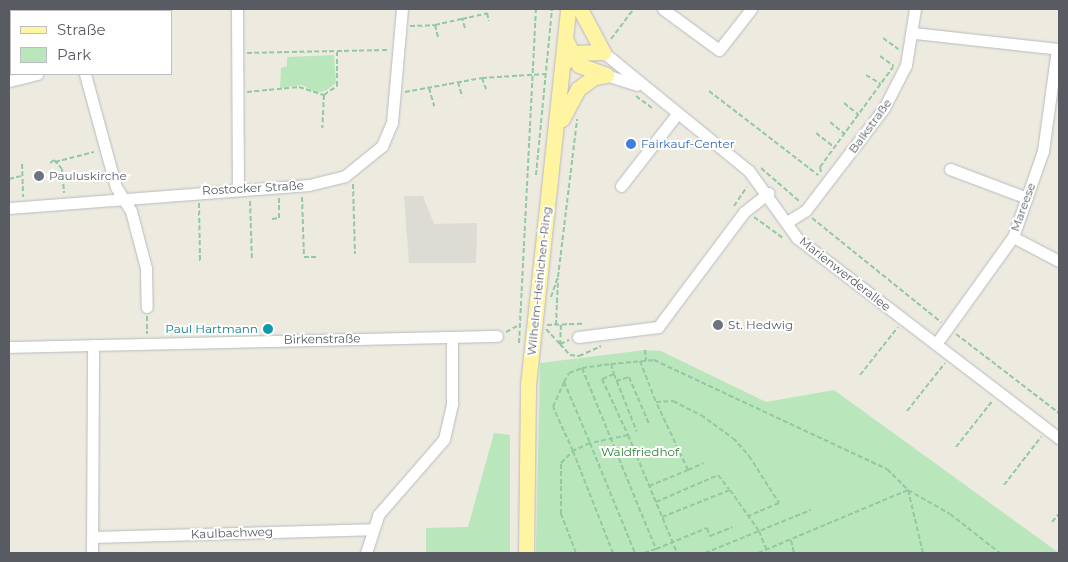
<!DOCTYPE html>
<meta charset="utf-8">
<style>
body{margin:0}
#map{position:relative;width:1068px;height:562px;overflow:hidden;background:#edeadf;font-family:Montserrat,sans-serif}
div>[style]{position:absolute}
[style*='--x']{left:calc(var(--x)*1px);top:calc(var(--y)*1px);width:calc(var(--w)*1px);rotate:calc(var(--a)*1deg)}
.industrial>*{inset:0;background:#dddcd4}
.green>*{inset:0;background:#b9e7bb}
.path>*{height:2px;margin-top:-1px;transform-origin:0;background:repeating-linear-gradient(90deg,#92c8a3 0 5px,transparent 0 7.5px)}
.roads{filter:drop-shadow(0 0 1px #b8bac0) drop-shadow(0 0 1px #b8bac0)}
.minor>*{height:11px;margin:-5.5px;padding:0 5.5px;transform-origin:5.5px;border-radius:5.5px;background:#fff}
.major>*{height:15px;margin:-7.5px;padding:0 7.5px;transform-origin:7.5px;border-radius:7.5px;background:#fff4a2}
.dots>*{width:14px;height:14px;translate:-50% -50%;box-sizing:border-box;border:2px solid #fff;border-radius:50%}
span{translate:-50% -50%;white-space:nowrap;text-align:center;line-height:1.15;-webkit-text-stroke:4px #fff;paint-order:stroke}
.street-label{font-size:12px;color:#585c62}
.shop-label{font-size:12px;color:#366cbe}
.left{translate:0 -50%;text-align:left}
.worship-label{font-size:12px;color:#5b616d}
.culture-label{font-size:12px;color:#0d838f}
.right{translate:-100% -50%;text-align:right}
.park-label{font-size:12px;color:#2e8336}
.frame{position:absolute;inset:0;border:10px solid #585c62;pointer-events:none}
.legend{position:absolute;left:10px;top:10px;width:162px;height:65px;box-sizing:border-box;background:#fff;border:1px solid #bcbec0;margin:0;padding:6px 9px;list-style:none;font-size:15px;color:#585c62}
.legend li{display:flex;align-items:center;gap:10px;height:25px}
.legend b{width:25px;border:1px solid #bcbec0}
</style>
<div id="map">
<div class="industrial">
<i style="clip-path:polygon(404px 196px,423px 196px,434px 224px,477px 223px,476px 263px,409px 263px)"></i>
</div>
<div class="green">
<i style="clip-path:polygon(334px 55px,336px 83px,327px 90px,317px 93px,302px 85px,280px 88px,281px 68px,287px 66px,287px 57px)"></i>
<i style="clip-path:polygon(645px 350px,661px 351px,766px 402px,834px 390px,1059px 553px,536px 553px,540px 363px)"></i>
<i style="clip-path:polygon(494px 433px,510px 435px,510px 553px,426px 553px,426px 528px,468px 527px)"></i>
</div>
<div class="path">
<i style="--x:410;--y:26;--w:25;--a:-2"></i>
<i style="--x:465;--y:28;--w:9;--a:-108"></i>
<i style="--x:462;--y:19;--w:26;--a:-13"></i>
<i style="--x:487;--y:13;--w:8;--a:76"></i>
<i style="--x:438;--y:37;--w:12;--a:-104"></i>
<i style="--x:435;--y:25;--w:28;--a:-13"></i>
<i style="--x:883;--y:38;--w:19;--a:36"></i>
<i style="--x:611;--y:39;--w:38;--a:-53"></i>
<i style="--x:247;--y:53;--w:140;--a:-1.2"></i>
<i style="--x:880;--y:56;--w:17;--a:36"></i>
<i style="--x:866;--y:75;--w:17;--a:31"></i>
<i style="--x:482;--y:78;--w:12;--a:70"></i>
<i style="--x:458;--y:82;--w:15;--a:74"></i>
<i style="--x:429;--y:88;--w:19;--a:74"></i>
<i style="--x:709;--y:91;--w:138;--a:37.6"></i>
<i style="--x:247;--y:92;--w:52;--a:-5.5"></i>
<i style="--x:299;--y:87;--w:26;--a:18"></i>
<i style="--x:324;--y:95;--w:33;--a:93"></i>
<i style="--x:405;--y:92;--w:78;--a:-10.3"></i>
<i style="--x:482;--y:78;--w:64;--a:-3.6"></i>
<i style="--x:324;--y:95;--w:16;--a:-35"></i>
<i style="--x:337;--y:86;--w:34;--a:-90"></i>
<i style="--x:636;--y:96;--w:20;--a:37"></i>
<i style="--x:844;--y:103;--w:19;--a:39"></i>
<i style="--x:830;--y:122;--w:19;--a:39"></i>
<i style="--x:816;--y:133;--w:23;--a:38"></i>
<i style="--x:55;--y:162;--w:40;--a:-14.4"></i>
<i style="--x:50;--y:163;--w:5;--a:-37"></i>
<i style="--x:54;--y:160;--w:12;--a:48"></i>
<i style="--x:62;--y:169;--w:24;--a:85"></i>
<i style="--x:22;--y:164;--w:33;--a:88"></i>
<i style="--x:761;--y:168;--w:50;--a:41"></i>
<i style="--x:821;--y:172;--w:5;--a:-101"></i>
<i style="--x:820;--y:167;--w:124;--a:-53.9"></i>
<i style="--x:536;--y:175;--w:167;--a:-84.5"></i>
<i style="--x:9;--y:179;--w:12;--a:-14"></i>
<i style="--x:353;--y:184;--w:70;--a:88.4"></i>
<i style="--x:302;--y:197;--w:60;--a:88.1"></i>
<i style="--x:304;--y:257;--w:12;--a:0"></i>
<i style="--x:250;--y:201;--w:60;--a:88.1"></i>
<i style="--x:199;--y:203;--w:60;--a:89"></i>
<i style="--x:734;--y:206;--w:23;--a:-56"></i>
<i style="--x:754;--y:217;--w:36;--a:36"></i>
<i style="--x:812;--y:218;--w:166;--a:38.9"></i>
<i style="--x:272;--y:219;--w:7;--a:-8"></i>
<i style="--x:279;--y:218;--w:21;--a:-90"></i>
<i style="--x:551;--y:297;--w:21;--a:-71"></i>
<i style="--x:558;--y:277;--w:159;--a:-83.1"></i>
<i style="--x:147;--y:316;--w:18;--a:90"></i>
<i style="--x:547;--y:325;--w:35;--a:-2"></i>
<i style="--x:556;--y:325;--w:46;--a:-87.5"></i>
<i style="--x:561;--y:325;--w:19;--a:93"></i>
<i style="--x:560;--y:344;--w:15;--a:48"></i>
<i style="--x:570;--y:355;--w:9;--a:6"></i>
<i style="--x:579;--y:356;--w:24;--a:-24"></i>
<i style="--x:546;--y:329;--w:21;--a:47"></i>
<i style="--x:560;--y:344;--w:10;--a:-24"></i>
<i style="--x:506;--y:332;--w:15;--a:-28"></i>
<i style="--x:956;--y:334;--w:130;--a:37.5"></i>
<i style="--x:519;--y:343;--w:334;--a:-87.1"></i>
<i style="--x:645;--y:350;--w:11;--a:85"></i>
<i style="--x:640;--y:361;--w:44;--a:68.7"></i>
<i style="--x:656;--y:402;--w:17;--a:-3"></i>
<i style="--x:673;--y:401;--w:31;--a:27"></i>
<i style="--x:701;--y:415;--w:39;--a:36"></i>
<i style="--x:733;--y:438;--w:24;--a:48"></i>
<i style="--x:749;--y:456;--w:56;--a:57.4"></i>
<i style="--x:779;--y:503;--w:33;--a:157"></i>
<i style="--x:611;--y:364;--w:43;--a:-5.3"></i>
<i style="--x:654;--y:360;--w:257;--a:25.1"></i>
<i style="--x:887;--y:469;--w:30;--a:45"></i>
<i style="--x:908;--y:490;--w:48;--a:29.7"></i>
<i style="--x:950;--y:514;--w:63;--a:38"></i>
<i style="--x:582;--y:368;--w:196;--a:67.8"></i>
<i style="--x:656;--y:549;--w:13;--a:162"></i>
<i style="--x:614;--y:374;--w:62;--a:68.4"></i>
<i style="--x:860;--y:375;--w:61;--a:-51.6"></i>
<i style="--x:616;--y:381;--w:14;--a:-17"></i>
<i style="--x:629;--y:377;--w:51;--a:66.9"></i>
<i style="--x:564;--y:382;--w:10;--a:-61"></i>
<i style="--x:569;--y:373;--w:14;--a:-21"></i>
<i style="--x:582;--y:368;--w:29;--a:-8"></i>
<i style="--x:611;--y:364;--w:10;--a:73"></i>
<i style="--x:614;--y:374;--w:13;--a:157"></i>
<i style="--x:602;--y:379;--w:62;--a:65.1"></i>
<i style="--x:628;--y:435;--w:39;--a:168"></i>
<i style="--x:590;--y:443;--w:119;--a:67.8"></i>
<i style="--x:564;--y:382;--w:66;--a:66.9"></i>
<i style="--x:590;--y:443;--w:19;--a:155"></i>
<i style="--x:573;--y:451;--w:48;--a:-114.4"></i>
<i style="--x:553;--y:407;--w:27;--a:-66"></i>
<i style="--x:907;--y:411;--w:61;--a:-51.6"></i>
<i style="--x:628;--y:435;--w:128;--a:67.4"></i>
<i style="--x:956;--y:447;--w:60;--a:-51.8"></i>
<i style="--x:688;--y:470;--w:17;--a:-24"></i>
<i style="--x:1004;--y:485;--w:61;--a:-52.4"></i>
<i style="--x:649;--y:486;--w:42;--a:-22.3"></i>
<i style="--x:688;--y:470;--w:75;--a:-115.2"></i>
<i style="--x:908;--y:490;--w:65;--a:76.6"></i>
<i style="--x:656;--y:502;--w:68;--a:-23.5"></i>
<i style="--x:718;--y:475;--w:18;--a:52"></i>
<i style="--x:662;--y:517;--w:73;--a:-21.7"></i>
<i style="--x:730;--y:490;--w:50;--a:54.7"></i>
<i style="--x:759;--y:531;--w:24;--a:68"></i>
<i style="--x:1052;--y:522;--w:11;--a:-49"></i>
<i style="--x:791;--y:540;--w:13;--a:77"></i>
<i style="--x:656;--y:549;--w:55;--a:-22.4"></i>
<i style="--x:707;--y:528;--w:9;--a:69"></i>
<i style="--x:710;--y:536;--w:24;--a:-22"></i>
<i style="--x:576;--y:553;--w:42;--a:-111"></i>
<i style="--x:561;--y:514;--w:51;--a:-90"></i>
<i style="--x:561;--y:463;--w:17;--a:-45"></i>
<i style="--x:573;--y:451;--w:110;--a:68.6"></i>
<i style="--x:705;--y:553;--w:114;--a:-22.1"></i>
<i style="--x:758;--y:553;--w:163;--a:-22.8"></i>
</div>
<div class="roads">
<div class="minor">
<i style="--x:67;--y:9;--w:2;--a:63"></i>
<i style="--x:237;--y:9;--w:178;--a:89.7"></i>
<i style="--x:663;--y:9;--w:69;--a:36.2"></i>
<i style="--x:719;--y:50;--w:52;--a:-52"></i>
<i style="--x:914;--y:33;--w:146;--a:6.3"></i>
<i style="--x:603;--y:52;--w:188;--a:39.2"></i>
<i style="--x:749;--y:171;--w:82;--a:54.4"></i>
<i style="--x:797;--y:238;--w:330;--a:37.4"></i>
<i style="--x:85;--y:74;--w:117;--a:74.7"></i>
<i style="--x:116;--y:187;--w:28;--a:58"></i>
<i style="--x:131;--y:211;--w:59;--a:75.3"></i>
<i style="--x:146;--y:268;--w:39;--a:89"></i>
<i style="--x:606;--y:75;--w:32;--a:18"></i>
<i style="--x:9;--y:81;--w:29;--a:-14"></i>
<i style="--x:950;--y:169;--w:82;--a:20.6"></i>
<i style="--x:621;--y:186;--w:91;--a:-52.1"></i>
<i style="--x:9;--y:208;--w:301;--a:-4.4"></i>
<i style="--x:309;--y:185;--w:37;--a:-14"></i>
<i style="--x:345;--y:176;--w:48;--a:-39"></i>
<i style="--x:382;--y:146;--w:25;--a:-67"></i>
<i style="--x:392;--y:123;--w:114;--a:-85"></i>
<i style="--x:787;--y:222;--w:22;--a:-32"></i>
<i style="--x:806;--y:210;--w:128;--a:-52.6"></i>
<i style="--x:884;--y:108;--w:48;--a:-62.9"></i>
<i style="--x:906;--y:65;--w:57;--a:-80.9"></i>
<i style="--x:1013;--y:237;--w:52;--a:27.6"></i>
<i style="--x:578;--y:337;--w:81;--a:-7.1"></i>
<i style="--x:658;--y:327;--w:144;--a:-53.2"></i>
<i style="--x:744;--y:212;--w:31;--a:-38"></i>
<i style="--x:936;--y:344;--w:132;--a:-54.3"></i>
<i style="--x:1013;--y:237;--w:91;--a:-70.8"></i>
<i style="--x:1043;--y:151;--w:103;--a:-82.2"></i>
<i style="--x:9;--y:347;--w:488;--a:-1.3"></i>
<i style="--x:92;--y:537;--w:280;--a:-1.6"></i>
<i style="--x:92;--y:553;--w:208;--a:-89.7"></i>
<i style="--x:366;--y:553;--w:40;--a:-72"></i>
<i style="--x:378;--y:515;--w:101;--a:-49"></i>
<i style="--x:444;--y:439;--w:37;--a:-77"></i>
<i style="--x:452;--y:403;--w:66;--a:-90"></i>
</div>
<div class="major">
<i style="--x:580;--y:9;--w:49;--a:61.9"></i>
<i style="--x:566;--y:41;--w:27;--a:62"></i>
<i style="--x:579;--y:65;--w:29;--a:20"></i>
<i style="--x:565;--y:62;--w:13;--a:-42"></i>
<i style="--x:575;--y:53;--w:28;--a:-2"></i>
<i style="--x:562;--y:119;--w:34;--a:-62"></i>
<i style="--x:578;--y:89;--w:20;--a:-37"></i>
<i style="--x:594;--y:77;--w:12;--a:-9"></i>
<i style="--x:526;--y:553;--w:168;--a:-89.3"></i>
<i style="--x:528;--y:385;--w:378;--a:-83.9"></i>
</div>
</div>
<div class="dots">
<i style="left:631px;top:144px;background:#3f7fe0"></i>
<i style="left:39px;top:176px;background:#6b7280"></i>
<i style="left:718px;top:325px;background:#6b7280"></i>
<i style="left:268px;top:329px;background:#0f9aa8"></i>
</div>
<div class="street-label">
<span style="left:870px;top:126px;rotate:-54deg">Balkstraße</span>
<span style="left:253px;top:188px;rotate:-3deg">Rostocker Straße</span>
<span style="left:1023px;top:207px;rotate:-70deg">Mareese</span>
<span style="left:845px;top:274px;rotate:38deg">Marienwerderallee</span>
<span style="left:539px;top:281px;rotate:-84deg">Wilhelm-Heinichen-Ring</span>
<span style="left:322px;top:339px;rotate:-1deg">Birkenstraße</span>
<span style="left:232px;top:533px;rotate:-2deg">Kaulbachweg</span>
</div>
<div class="shop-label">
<span class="left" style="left:641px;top:144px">Fairkauf-Center</span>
</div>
<div class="worship-label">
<span class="left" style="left:49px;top:176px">Pauluskirche</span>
<span class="left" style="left:728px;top:325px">St. Hedwig</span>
</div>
<div class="culture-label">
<span class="right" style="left:258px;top:329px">Paul Hartmann</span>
</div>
<div class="park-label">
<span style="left:640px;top:452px">Waldfriedhof</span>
</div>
<div class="frame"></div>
<ul class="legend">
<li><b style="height:6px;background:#fff4a2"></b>Straße</li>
<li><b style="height:14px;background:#b9e7bb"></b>Park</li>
</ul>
</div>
